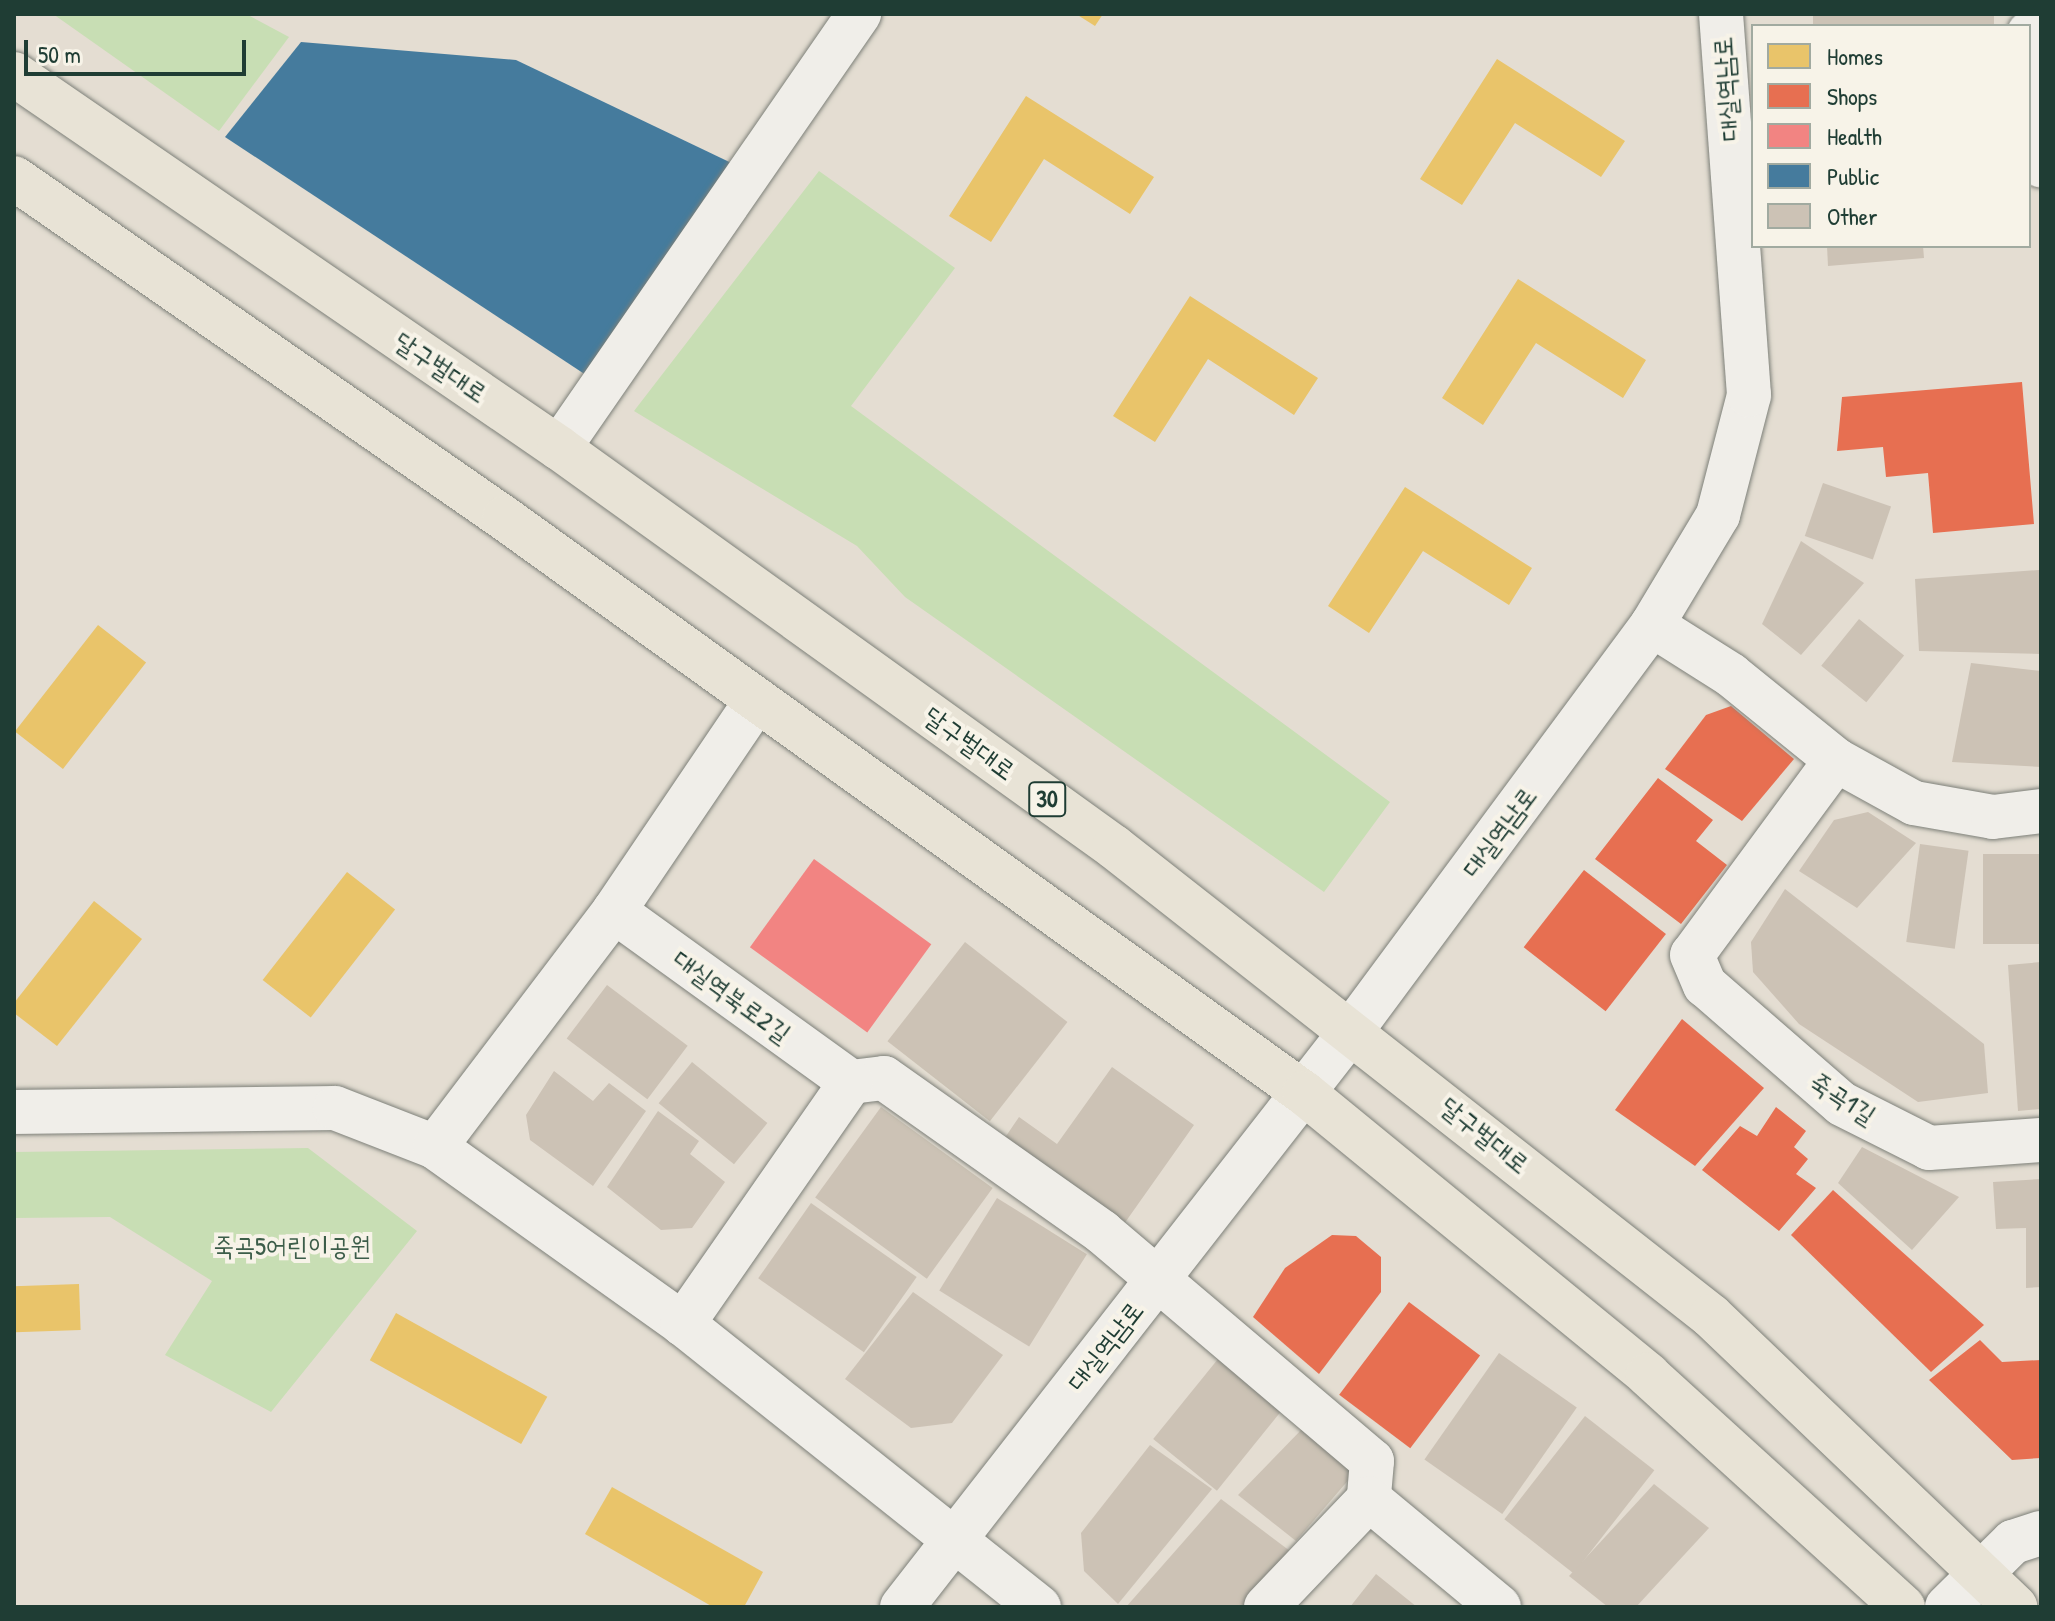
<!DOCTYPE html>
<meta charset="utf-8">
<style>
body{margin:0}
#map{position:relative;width:2055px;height:1621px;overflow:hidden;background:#e4ddd2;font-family:"Patrick Hand","Poor Story",sans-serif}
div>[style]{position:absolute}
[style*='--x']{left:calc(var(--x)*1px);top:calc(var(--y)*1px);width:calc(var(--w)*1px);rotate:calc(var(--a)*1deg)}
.green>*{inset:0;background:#c8deb4}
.homes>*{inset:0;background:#e9c46a;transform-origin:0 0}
.shops>*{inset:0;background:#e76f51;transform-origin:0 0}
.health>*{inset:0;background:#f28482;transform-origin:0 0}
.public>*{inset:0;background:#457b9d;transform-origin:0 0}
.building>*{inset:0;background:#ccc2b5;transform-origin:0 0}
.roads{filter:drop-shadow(0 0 2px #7d8079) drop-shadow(0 0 2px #7d8079)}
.minor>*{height:44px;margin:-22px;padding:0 22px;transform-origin:22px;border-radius:22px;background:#f0eee9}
.major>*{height:44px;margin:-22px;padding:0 22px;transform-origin:22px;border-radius:22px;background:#e8e3d6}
span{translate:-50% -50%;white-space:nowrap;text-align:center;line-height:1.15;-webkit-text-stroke:8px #f7f3e8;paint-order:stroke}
.shield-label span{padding:2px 6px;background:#f7f3e8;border:2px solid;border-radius:6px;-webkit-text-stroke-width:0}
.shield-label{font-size:24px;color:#1f3d34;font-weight:700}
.street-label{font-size:26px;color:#1f3d34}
.park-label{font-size:26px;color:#3c5d49}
.frame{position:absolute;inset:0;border:16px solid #1f3d34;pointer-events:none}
.legend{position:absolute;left:1751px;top:24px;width:280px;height:224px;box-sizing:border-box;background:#f7f3e8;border:2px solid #a1aaa0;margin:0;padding:10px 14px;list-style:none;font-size:24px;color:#1f3d34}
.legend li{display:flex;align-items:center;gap:16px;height:40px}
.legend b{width:40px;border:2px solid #a1aaa0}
.scale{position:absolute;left:24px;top:40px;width:222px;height:36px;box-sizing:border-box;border:4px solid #1f3d34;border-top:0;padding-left:10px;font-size:24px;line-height:28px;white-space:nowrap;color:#1f3d34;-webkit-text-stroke:6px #f7f3e8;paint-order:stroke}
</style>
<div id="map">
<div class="green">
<i style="clip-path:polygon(53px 14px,246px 14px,289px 37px,219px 131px)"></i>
<i style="clip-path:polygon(819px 171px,955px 268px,851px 406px,1390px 802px,1324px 892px,905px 597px,857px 546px,634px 411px)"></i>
<i style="clip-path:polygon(308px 1148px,417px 1231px,271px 1412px,165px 1355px,212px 1281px,110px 1217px,14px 1218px,14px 1152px)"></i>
</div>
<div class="homes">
<i style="clip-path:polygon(1076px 14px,1103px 14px,1095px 26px)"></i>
<i style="clip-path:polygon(1497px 59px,1625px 141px,1601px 177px,1515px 123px,1462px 205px,1420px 179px)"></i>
<i style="clip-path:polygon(1026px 96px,1154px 177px,1130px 214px,1044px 159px,991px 242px,949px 216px)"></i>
<i style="clip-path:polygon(1518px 279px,1646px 360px,1623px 398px,1536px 343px,1483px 425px,1442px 398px)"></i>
<i style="clip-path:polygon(1190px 296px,1318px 378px,1294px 415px,1208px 359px,1155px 442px,1113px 416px)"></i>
<i style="clip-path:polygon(1405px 487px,1532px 568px,1509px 605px,1423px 551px,1369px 633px,1328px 606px)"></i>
<i style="left:98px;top:625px;width:61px;height:135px;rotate:38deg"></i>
<i style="left:347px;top:872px;width:61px;height:137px;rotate:38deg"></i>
<i style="clip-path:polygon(94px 901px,142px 939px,57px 1046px,14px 1013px,14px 1003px)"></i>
<i style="left:79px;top:1284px;width:46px;height:65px;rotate:88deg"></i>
<i style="left:396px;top:1313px;width:173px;height:54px;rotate:29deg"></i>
<i style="clip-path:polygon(612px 1487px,763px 1572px,744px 1607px,713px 1607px,585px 1534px)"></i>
</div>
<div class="shops">
<i style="clip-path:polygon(2022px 382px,2034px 524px,1933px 533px,1928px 473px,1886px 477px,1883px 447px,1837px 451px,1842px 397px)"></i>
<i style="clip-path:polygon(1731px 706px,1794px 759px,1742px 821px,1665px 769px,1706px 715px)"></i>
<i style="clip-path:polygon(1658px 778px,1713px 820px,1696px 841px,1727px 865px,1681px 924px,1595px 859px)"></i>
<i style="left:1584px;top:870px;width:104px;height:98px;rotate:38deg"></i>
<i style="clip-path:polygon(1682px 1019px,1764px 1088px,1695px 1166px,1615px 1110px)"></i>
<i style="clip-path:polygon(1776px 1107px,1806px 1131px,1794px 1147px,1808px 1159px,1796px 1174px,1816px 1188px,1779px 1231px,1702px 1170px,1740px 1126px,1757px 1136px)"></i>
<i style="clip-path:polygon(1833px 1190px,1984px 1325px,1931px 1372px,1791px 1235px)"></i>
<i style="clip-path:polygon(1332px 1235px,1356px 1236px,1381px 1257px,1381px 1292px,1319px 1374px,1253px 1317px,1285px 1268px)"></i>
<i style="left:1409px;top:1302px;width:89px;height:116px;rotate:37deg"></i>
<i style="clip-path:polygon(1980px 1340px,2002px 1362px,2041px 1360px,2041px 1458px,2012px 1460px,1929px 1380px)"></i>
</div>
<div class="health">
<i style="left:814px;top:859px;width:145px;height:109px;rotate:36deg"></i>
</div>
<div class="public">
<i style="left:1845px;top:14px;width:142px;height:12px"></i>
<i style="clip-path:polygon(301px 42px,516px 60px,744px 169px,592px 379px,225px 137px)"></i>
</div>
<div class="building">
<i style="left:1813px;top:14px;width:181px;height:12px"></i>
<i style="clip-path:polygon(1827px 246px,1923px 246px,1924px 258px,1828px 266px)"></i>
<i style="left:1823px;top:483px;width:72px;height:56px;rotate:19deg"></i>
<i style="clip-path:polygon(1801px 541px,1864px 583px,1801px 655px,1762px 624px)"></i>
<i style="clip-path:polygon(2039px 570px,2041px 654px,1919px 651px,1915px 579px)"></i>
<i style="left:1859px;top:619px;width:58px;height:60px;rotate:39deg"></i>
<i style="clip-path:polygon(1971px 663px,2041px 671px,2041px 767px,1952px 762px)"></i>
<i style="clip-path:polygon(1868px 812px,1916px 843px,1857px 908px,1799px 871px,1834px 820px)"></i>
<i style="left:1920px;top:844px;width:49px;height:99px;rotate:8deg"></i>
<i style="left:2041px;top:854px;width:90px;height:58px;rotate:90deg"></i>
<i style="clip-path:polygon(1785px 889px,1984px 1044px,1988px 1093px,1918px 1102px,1799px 1024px,1753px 972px,1751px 942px)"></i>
<i style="left:965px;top:942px;width:130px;height:126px;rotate:38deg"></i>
<i style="clip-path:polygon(2041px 962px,2041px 1109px,2018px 1111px,2008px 965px)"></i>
<i style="left:607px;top:985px;width:101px;height:67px;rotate:37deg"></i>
<i style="left:692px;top:1062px;width:97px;height:53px;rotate:39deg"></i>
<i style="clip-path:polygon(1112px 1067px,1194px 1125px,1124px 1224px,1004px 1139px,1019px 1117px,1057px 1144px)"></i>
<i style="clip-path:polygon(554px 1071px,593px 1101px,609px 1083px,646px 1111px,593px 1186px,530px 1140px,526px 1115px)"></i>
<i style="left:881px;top:1107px;width:138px;height:112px;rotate:36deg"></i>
<i style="clip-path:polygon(658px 1111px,699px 1141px,690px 1154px,725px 1182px,692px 1228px,661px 1230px,607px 1187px)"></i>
<i style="clip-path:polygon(1862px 1147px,1959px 1197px,1912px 1250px,1838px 1183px)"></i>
<i style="clip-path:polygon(2041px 1179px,2041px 1287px,2026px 1288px,2026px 1228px,1996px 1229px,1993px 1182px)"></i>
<i style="left:997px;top:1198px;width:106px;height:109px;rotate:32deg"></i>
<i style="left:811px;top:1203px;width:129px;height:92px;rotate:35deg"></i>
<i style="clip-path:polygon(913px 1292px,1003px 1355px,952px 1423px,911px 1428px,845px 1379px)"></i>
<i style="left:1499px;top:1353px;width:95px;height:130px;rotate:35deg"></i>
<i style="left:1218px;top:1359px;width:82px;height:103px;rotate:39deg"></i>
<i style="left:1585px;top:1416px;width:88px;height:131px;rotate:38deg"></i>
<i style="clip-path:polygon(1304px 1427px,1347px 1459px,1351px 1477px,1296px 1541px,1238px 1495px)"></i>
<i style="clip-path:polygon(1150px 1445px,1212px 1489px,1118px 1604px,1084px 1571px,1081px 1533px)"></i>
<i style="clip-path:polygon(1654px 1484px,1709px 1528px,1636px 1607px,1608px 1607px,1569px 1576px)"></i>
<i style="clip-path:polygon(1221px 1499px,1290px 1551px,1243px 1607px,1126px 1607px)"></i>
<i style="clip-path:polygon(1376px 1574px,1417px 1607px,1350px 1607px)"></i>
</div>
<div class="roads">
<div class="minor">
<i style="--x:2029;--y:33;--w:133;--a:84.8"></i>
<i style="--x:559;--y:448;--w:528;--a:-55.35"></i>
<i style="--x:1652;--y:625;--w:93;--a:32.3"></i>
<i style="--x:1731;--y:675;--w:135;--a:39"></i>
<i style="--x:1836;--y:760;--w:89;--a:28.9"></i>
<i style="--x:1914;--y:803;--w:80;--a:10"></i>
<i style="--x:1993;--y:817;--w:48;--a:-7.1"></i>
<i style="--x:1836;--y:760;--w:242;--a:126.4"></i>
<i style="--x:1692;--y:955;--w:33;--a:67"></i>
<i style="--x:1705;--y:985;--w:181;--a:41"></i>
<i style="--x:1842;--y:1104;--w:97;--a:26.8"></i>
<i style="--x:1929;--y:1148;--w:112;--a:-4.1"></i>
<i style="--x:614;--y:911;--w:255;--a:-55.9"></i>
<i style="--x:851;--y:1082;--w:33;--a:-7"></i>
<i style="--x:884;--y:1078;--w:267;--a:35.2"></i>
<i style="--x:1102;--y:1232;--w:354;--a:40.3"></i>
<i style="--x:1372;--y:1461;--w:38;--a:95"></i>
<i style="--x:14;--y:1112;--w:321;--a:-0.7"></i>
<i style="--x:335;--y:1108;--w:107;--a:21.3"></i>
<i style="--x:435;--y:1147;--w:305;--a:35.5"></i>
<i style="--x:683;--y:1324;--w:455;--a:38.5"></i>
<i style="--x:435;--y:1147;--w:296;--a:-52.8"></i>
<i style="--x:614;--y:911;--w:292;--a:35.8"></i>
<i style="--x:851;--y:1082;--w:295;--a:124.8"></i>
<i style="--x:1369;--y:1499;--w:169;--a:39.7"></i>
<i style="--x:902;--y:1607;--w:732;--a:-52.05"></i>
<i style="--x:1352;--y:1030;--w:504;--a:-53.47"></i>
<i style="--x:1652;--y:625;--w:128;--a:-59"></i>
<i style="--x:1718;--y:515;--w:124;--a:-75.5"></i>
<i style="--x:1749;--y:395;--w:382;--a:-94.2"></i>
<i style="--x:1266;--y:1607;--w:149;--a:-46.4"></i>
<i style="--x:1947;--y:1607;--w:93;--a:-44.6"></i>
<i style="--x:2013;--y:1542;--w:29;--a:-18"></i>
</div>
<div class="major">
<i style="--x:14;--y:74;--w:661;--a:34.46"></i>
<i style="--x:559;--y:448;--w:684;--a:35.71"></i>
<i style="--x:1114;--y:847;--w:759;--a:38.15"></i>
<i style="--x:1711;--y:1316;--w:421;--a:43.7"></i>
<i style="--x:14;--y:178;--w:596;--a:34.76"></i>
<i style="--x:504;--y:518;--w:985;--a:35.71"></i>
<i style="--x:1304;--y:1093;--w:445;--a:39.3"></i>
<i style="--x:1648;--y:1375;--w:345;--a:42.3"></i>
</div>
</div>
<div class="shield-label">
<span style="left:1047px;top:799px">30</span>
</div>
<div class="street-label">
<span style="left:1726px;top:89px;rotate:-94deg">대실역남로</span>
<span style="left:441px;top:367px;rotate:34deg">달구벌대로</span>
<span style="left:970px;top:743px;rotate:36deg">달구벌대로</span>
<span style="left:1499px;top:832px;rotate:-53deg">대실역남로</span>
<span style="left:732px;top:996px;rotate:36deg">대실역북로2길</span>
<span style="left:1843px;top:1098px;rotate:33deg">죽곡1길</span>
<span style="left:1485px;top:1135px;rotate:39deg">달구벌대로</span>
<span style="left:1105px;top:1346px;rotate:-52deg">대실역남로</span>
</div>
<div class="park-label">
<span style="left:292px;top:1246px">죽곡5어린이공원</span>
</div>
<div class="frame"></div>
<ul class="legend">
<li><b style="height:22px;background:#e9c46a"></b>Homes</li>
<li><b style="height:22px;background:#e76f51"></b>Shops</li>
<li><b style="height:22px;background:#f28482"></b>Health</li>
<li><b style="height:22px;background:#457b9d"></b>Public</li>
<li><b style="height:22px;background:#ccc2b5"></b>Other</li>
</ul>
<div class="scale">50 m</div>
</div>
